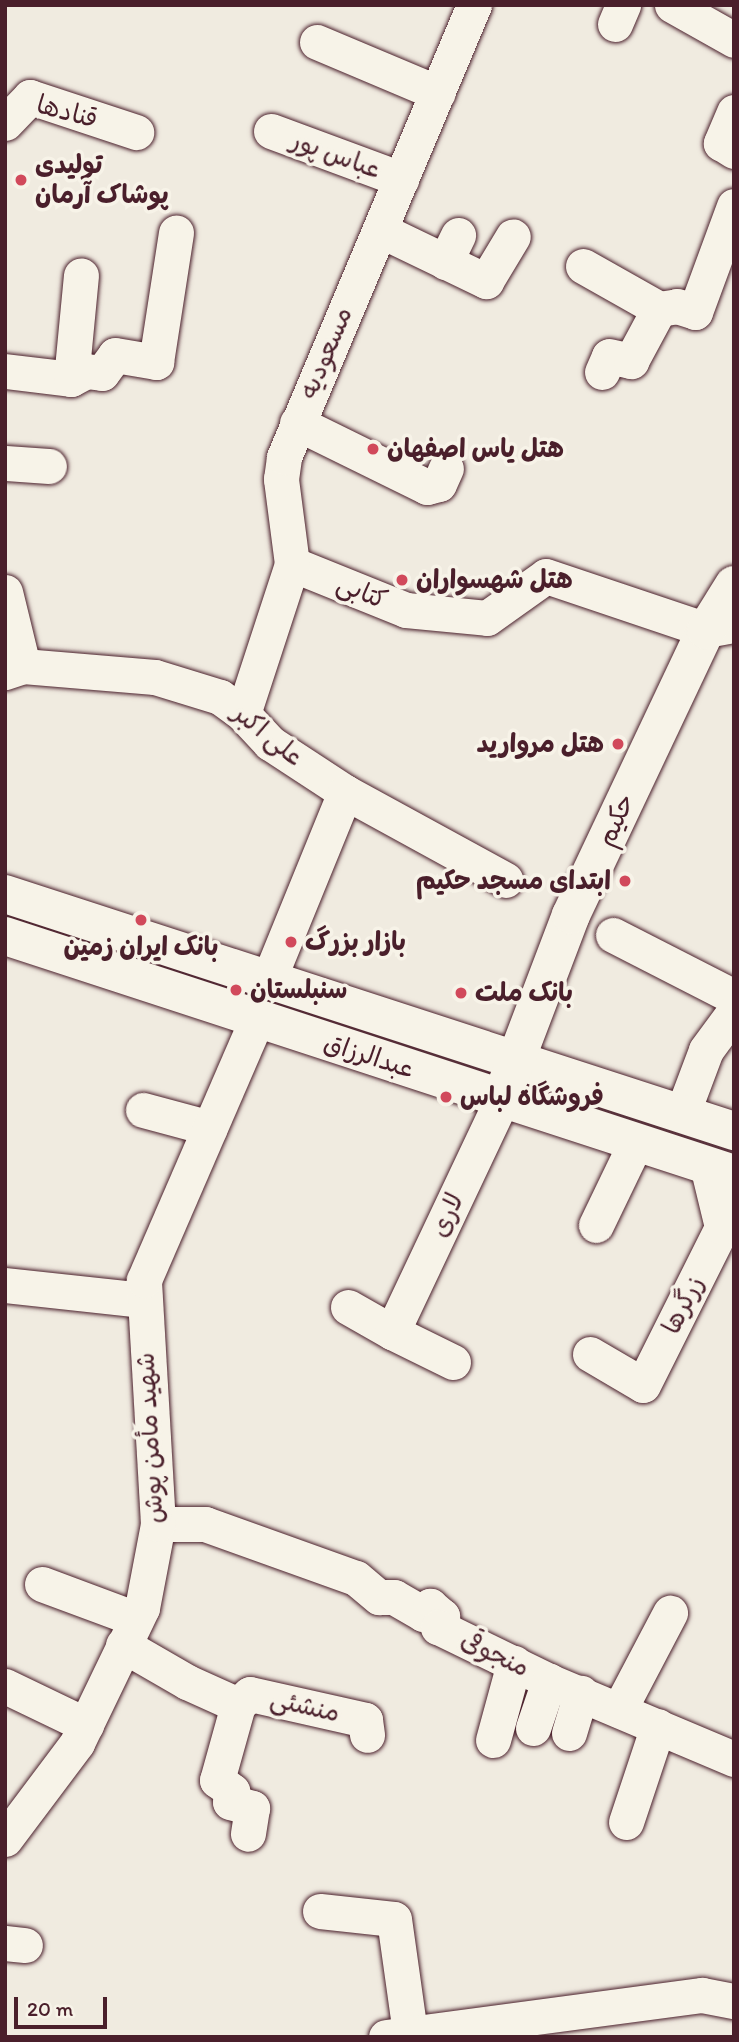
<!DOCTYPE html>
<meta charset="utf-8">
<style>
body{margin:0}
#map{position:relative;width:739px;height:2042px;overflow:hidden;background:#f0ebe0;font-family:Itim,"Playpen Sans Arabic",sans-serif}
div>[style]{position:absolute}
[style*='--x']{left:calc(var(--x)*1px);top:calc(var(--y)*1px);width:calc(var(--w)*1px);rotate:calc(var(--a)*1deg)}
.roads{filter:drop-shadow(0 0 2px #4a1f2b) drop-shadow(0 0 2px #4a1f2b)}
.minor>*{height:35px;margin:-17.5px;padding:0 17.5px;transform-origin:17.5px;border-radius:17.5px;background:#f7f3e8}
.major>*{height:38px;margin:-19px;padding:0 19px;transform-origin:19px;border-radius:19px;background:#f7f3e8}
.dots>*{width:19px;height:19px;translate:-50% -50%;box-sizing:border-box;border:4px solid #f7f3e8;border-radius:50%}
span{translate:-50% -50%;white-space:nowrap;text-align:center;line-height:1.15;-webkit-text-stroke:7px #f7f3e8;paint-order:stroke}
.street-label{font-size:26px;color:#4a1f2b}
.poi-label{font-size:26px;color:#4a1f2b;font-weight:700}
.left{translate:0 -50%;text-align:left}
.right{translate:-100% -50%;text-align:right}
.frame{position:absolute;inset:0;border:7px solid #4a1f2b;pointer-events:none}
.scale{position:absolute;left:14px;top:1997px;width:93px;height:32px;box-sizing:border-box;border:4px solid #4a1f2b;border-top:0;padding-left:9px;font-size:21px;line-height:24px;white-space:nowrap;color:#4a1f2b;-webkit-text-stroke:5px #f7f3e8;paint-order:stroke}
</style>
<div id="map">
<div class="roads">
<div class="minor">
<i style="--x:672;--y:5;--w:71;--a:29.4"></i>
<i style="--x:615;--y:24;--w:21;--a:-67"></i>
<i style="--x:317;--y:42;--w:131;--a:22.9"></i>
<i style="--x:734;--y:112;--w:34;--a:113"></i>
<i style="--x:721;--y:143;--w:15;--a:32"></i>
<i style="--x:5;--y:123;--w:36;--a:-46"></i>
<i style="--x:30;--y:97;--w:112;--a:18.3"></i>
<i style="--x:271;--y:131;--w:139;--a:20.3"></i>
<i style="--x:380;--y:230;--w:118;--a:25.7"></i>
<i style="--x:486;--y:281;--w:52;--a:-59"></i>
<i style="--x:445;--y:262;--w:30;--a:-64"></i>
<i style="--x:583;--y:266;--w:87;--a:29.5"></i>
<i style="--x:5;--y:371;--w:66;--a:6.9"></i>
<i style="--x:71;--y:379;--w:17;--a:-28"></i>
<i style="--x:86;--y:371;--w:16;--a:7"></i>
<i style="--x:102;--y:373;--w:22;--a:-54"></i>
<i style="--x:115;--y:355;--w:42;--a:9.7"></i>
<i style="--x:156;--y:362;--w:131;--a:-81.2"></i>
<i style="--x:602;--y:372;--w:17;--a:-66"></i>
<i style="--x:609;--y:356;--w:23;--a:13"></i>
<i style="--x:631;--y:361;--w:59;--a:-61.7"></i>
<i style="--x:659;--y:309;--w:18;--a:-9"></i>
<i style="--x:677;--y:306;--w:19;--a:18"></i>
<i style="--x:695;--y:312;--w:113;--a:-69.8"></i>
<i style="--x:71;--y:379;--w:104;--a:-84.5"></i>
<i style="--x:297;--y:423;--w:145;--a:26.2"></i>
<i style="--x:427;--y:487;--w:12;--a:-14"></i>
<i style="--x:439;--y:484;--w:17;--a:-66"></i>
<i style="--x:5;--y:463;--w:44;--a:3.9"></i>
<i style="--x:292;--y:564;--w:123;--a:22"></i>
<i style="--x:406;--y:610;--w:81;--a:5.6"></i>
<i style="--x:487;--y:618;--w:72;--a:-35.4"></i>
<i style="--x:546;--y:576;--w:169;--a:18.6"></i>
<i style="--x:706;--y:630;--w:28;--a:-10"></i>
<i style="--x:5;--y:592;--w:76;--a:76.3"></i>
<i style="--x:5;--y:672;--w:19;--a:-18"></i>
<i style="--x:23;--y:666;--w:132;--a:4.8"></i>
<i style="--x:155;--y:677;--w:68;--a:17.1"></i>
<i style="--x:220;--y:697;--w:29;--a:36"></i>
<i style="--x:243;--y:714;--w:40;--a:47"></i>
<i style="--x:270;--y:743;--w:90;--a:33.2"></i>
<i style="--x:345;--y:792;--w:183;--a:28.7"></i>
<i style="--x:243;--y:714;--w:158;--a:-71.9"></i>
<i style="--x:292;--y:564;--w:86;--a:-97.4"></i>
<i style="--x:281;--y:479;--w:22;--a:-82"></i>
<i style="--x:284;--y:457;--w:490;--a:-67.2"></i>
<i style="--x:613;--y:935;--w:136;--a:27.1"></i>
<i style="--x:268;--y:981;--w:204;--a:-67.8"></i>
<i style="--x:143;--y:1110;--w:69;--a:15"></i>
<i style="--x:682;--y:1114;--w:68;--a:-69.4"></i>
<i style="--x:706;--y:1050;--w:47;--a:-53.6"></i>
<i style="--x:596;--y:1225;--w:92;--a:-64.3"></i>
<i style="--x:5;--y:1285;--w:140;--a:6.2"></i>
<i style="--x:348;--y:1307;--w:51;--a:29.6"></i>
<i style="--x:590;--y:1354;--w:61;--a:30.3"></i>
<i style="--x:643;--y:1385;--w:177;--a:-63.4"></i>
<i style="--x:722;--y:1227;--w:64;--a:-103.6"></i>
<i style="--x:453;--y:1362;--w:68;--a:-153.8"></i>
<i style="--x:392;--y:1332;--w:258;--a:-64.7"></i>
<i style="--x:158;--y:1524;--w:47;--a:0"></i>
<i style="--x:205;--y:1524;--w:160;--a:19.7"></i>
<i style="--x:356;--y:1578;--w:30;--a:40"></i>
<i style="--x:379;--y:1597;--w:15;--a:0"></i>
<i style="--x:394;--y:1597;--w:34;--a:30"></i>
<i style="--x:423;--y:1614;--w:11;--a:-49"></i>
<i style="--x:430;--y:1606;--w:16;--a:40"></i>
<i style="--x:442;--y:1616;--w:12;--a:110"></i>
<i style="--x:438;--y:1627;--w:123;--a:25.9"></i>
<i style="--x:549;--y:1681;--w:201;--a:22.9"></i>
<i style="--x:42;--y:1584;--w:100;--a:20.4"></i>
<i style="--x:123;--y:1645;--w:74;--a:30"></i>
<i style="--x:187;--y:1682;--w:56;--a:24.3"></i>
<i style="--x:238;--y:1705;--w:16;--a:-43"></i>
<i style="--x:250;--y:1694;--w:118;--a:12.7"></i>
<i style="--x:365;--y:1720;--w:15;--a:82"></i>
<i style="--x:5;--y:1686;--w:90;--a:25.7"></i>
<i style="--x:238;--y:1705;--w:78;--a:105.6"></i>
<i style="--x:217;--y:1780;--w:19;--a:36"></i>
<i style="--x:232;--y:1791;--w:11;--a:100"></i>
<i style="--x:230;--y:1802;--w:23;--a:15"></i>
<i style="--x:252;--y:1808;--w:26;--a:99"></i>
<i style="--x:619;--y:1710;--w:110;--a:-62.3"></i>
<i style="--x:533;--y:1728;--w:50;--a:-71.2"></i>
<i style="--x:569;--y:1733;--w:42;--a:-73.3"></i>
<i style="--x:493;--y:1740;--w:80;--a:-74.7"></i>
<i style="--x:626;--y:1822;--w:101;--a:-71.6"></i>
<i style="--x:5;--y:1839;--w:120;--a:-53.1"></i>
<i style="--x:77;--y:1743;--w:150;--a:-64.3"></i>
<i style="--x:142;--y:1608;--w:86;--a:-79.2"></i>
<i style="--x:158;--y:1524;--w:244;--a:-93.3"></i>
<i style="--x:144;--y:1280;--w:284;--a:-66.6"></i>
<i style="--x:320;--y:1911;--w:74;--a:6.2"></i>
<i style="--x:394;--y:1919;--w:115;--a:82"></i>
<i style="--x:5;--y:1943;--w:20;--a:6"></i>
<i style="--x:386;--y:2037;--w:319;--a:-7.6"></i>
<i style="--x:702;--y:1995;--w:33;--a:11"></i>
</div>
<div class="major">
<i style="--x:5;--y:894;--w:767;--a:18.01"></i>
<i style="--x:5;--y:936;--w:767;--a:18.08"></i>
<i style="--x:506;--y:1086;--w:183;--a:-69.2"></i>
<i style="--x:571;--y:915;--w:315;--a:-64.7"></i>
<i style="--x:706;--y:630;--w:53;--a:-58.1"></i>
</div>
</div>
<div class="dots">
<i style="left:21px;top:180px;background:#d1495b"></i>
<i style="left:373px;top:449px;background:#d1495b"></i>
<i style="left:402px;top:580px;background:#d1495b"></i>
<i style="left:618px;top:744px;background:#d1495b"></i>
<i style="left:625px;top:881px;background:#d1495b"></i>
<i style="left:141px;top:920px;background:#d1495b"></i>
<i style="left:291px;top:942px;background:#d1495b"></i>
<i style="left:236px;top:990px;background:#d1495b"></i>
<i style="left:461px;top:993px;background:#d1495b"></i>
<i style="left:446px;top:1097px;background:#d1495b"></i>
</div>
<div class="street-label">
<span style="left:67px;top:112px;rotate:15deg">قنادها</span>
<span style="left:336px;top:155px;rotate:20deg">عباس پور</span>
<span style="left:326px;top:353px;rotate:-67deg">مسعودیه</span>
<span style="left:362px;top:592px;rotate:22deg">کتابی</span>
<span style="left:268px;top:735px;rotate:39deg">علی اکبر</span>
<span style="left:616px;top:820px;rotate:-65deg">حکیم</span>
<span style="left:369px;top:1056px;rotate:18deg">عبدالرزاق</span>
<span style="left:447px;top:1215px;rotate:-65deg">لاری</span>
<span style="left:683px;top:1305px;rotate:-64deg">زرگرها</span>
<span style="left:150px;top:1438px;rotate:-93deg">شهید مأمن پوش</span>
<span style="left:495px;top:1654px;rotate:26deg">منجوقی</span>
<span style="left:305px;top:1706px;rotate:13deg">منشئی</span>
</div>
<div class="poi-label">
<span class="left" style="left:35px;top:180px">تولیدی<br>پوشاک آرمان</span>
<span class="left" style="left:387px;top:449px">هتل یاس اصفهان</span>
<span class="left" style="left:416px;top:580px">هتل شهسواران</span>
<span class="right" style="left:604px;top:744px">هتل مروارید</span>
<span class="right" style="left:611px;top:881px">ابتدای مسجد حکیم</span>
<span class="left" style="left:305px;top:942px">بازار بزرگ</span>
<span style="left:141px;top:947px">بانک ایران زمین</span>
<span class="left" style="left:250px;top:990px">سنبلستان</span>
<span class="left" style="left:475px;top:993px">بانک ملت</span>
<span class="left" style="left:460px;top:1097px">فروشگاه لباس</span>
</div>
<div class="frame"></div>
<div class="scale">20 m</div>
</div>
